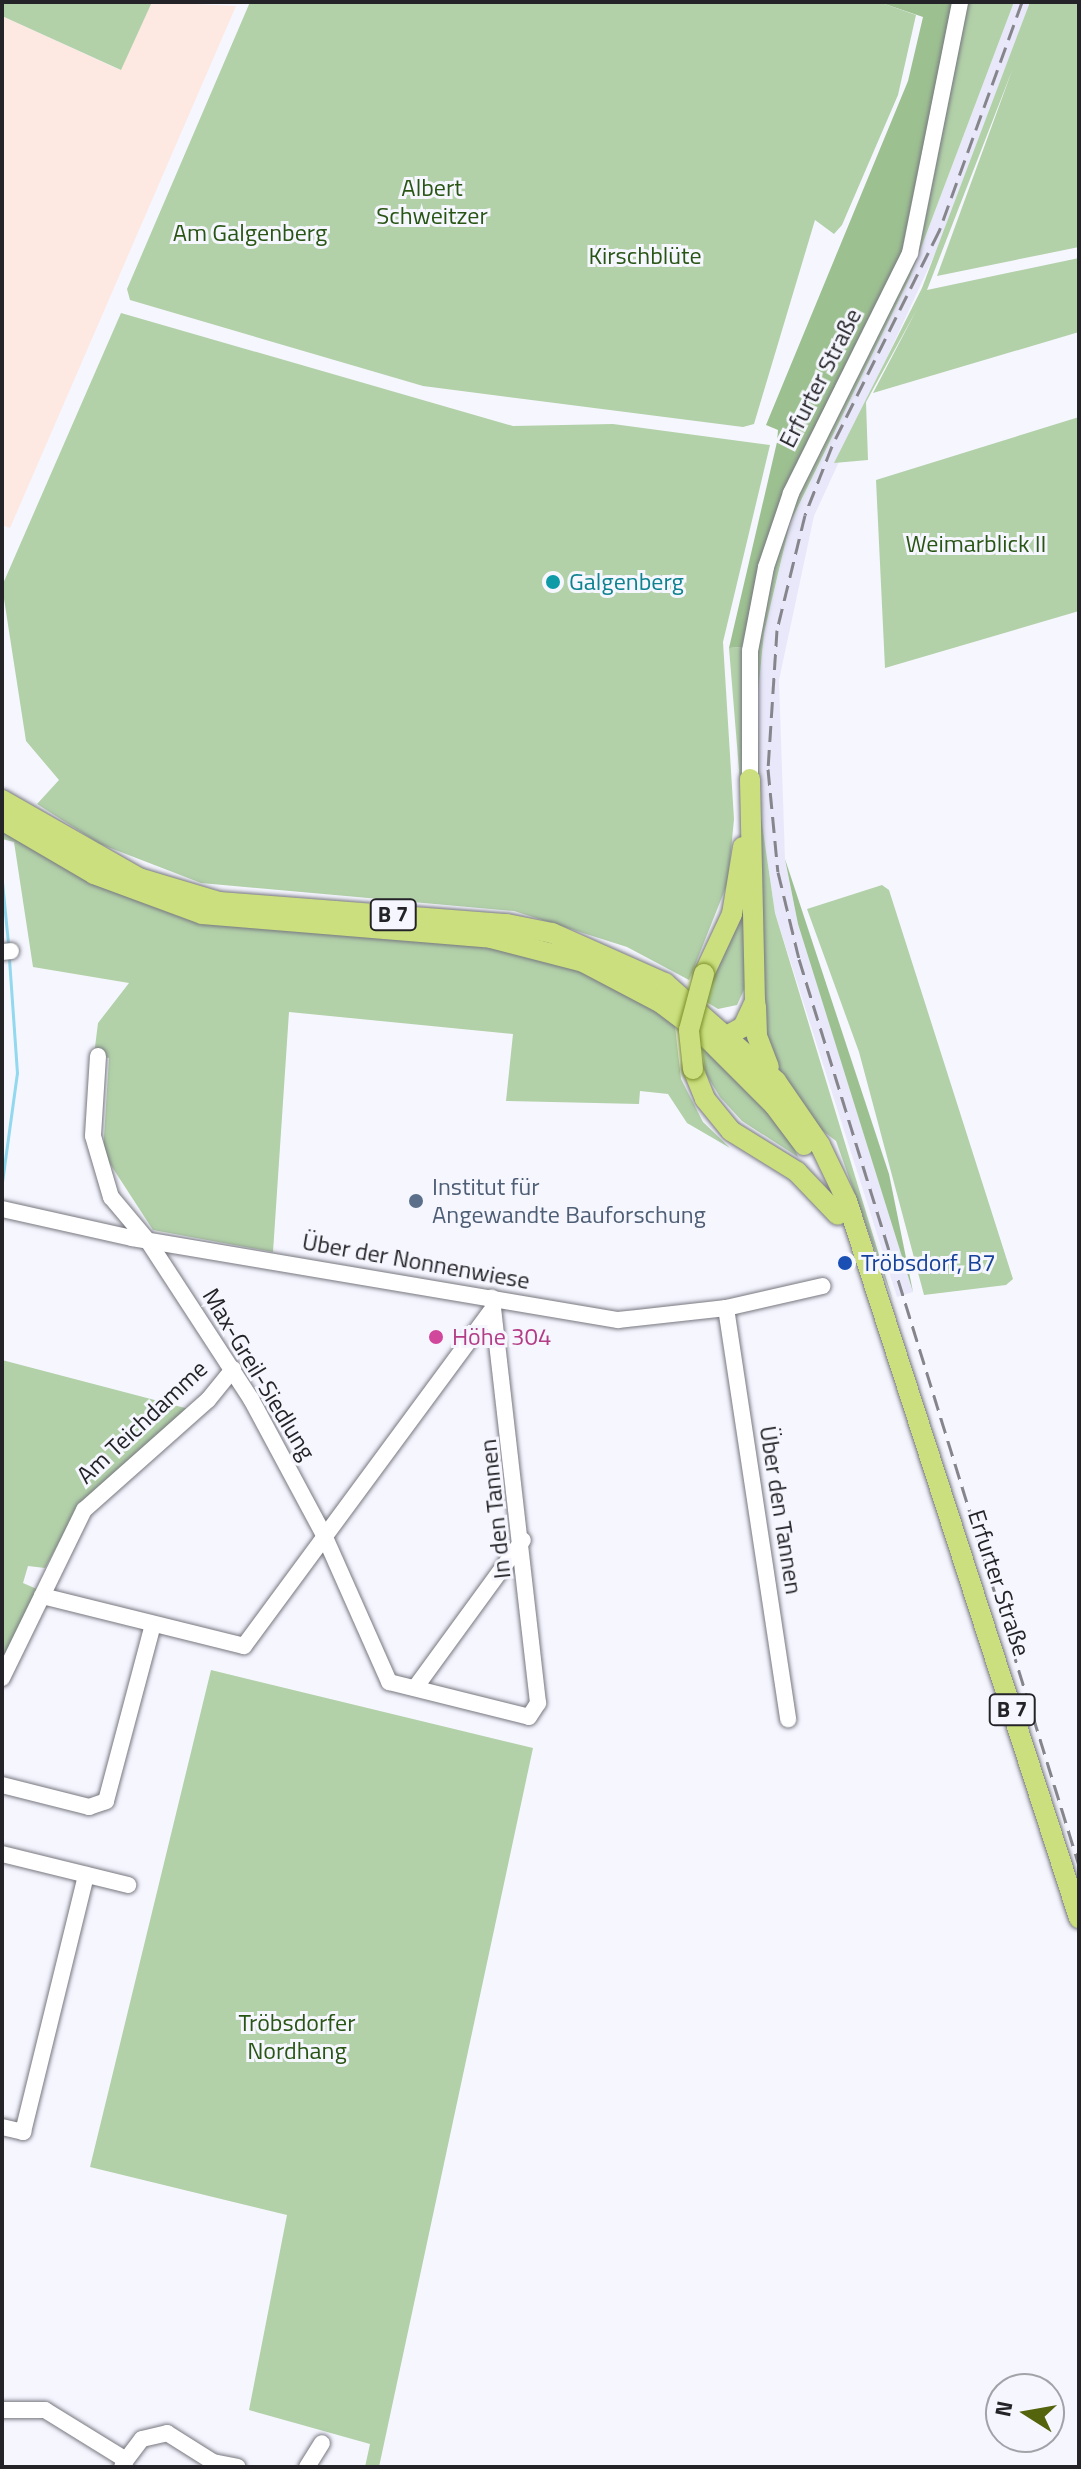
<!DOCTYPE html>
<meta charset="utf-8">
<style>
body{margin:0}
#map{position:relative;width:1081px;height:2469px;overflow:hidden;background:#f6f6ff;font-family:"Titillium Web",sans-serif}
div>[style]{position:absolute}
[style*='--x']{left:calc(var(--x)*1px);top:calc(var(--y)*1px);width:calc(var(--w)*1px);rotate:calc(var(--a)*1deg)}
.commercial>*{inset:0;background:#fde8e2}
.built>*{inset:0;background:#e8e8fa}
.green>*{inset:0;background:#b2d1a8}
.forest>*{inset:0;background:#9dc091}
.stream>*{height:3px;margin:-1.5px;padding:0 1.5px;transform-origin:1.5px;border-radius:1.5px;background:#92d8ee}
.roads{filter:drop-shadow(0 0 2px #777780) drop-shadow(0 0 2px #777780)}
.minor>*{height:16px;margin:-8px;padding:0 8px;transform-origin:8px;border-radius:8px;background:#fff}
.major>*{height:20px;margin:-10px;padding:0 10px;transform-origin:10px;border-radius:10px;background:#cbdf7f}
.rail>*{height:3px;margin-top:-1.5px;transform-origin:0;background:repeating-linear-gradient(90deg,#85858b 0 16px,transparent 0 24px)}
.bridges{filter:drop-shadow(0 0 2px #7a8f29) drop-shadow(0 0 2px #7a8f29)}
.major-bridge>*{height:20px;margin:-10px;padding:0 10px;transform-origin:10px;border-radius:10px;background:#cbdf7f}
.dots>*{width:22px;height:22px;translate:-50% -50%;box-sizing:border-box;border:4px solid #f6f6ff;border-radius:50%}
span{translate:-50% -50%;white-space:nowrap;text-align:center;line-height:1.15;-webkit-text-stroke:6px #f6f6ff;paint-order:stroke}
.shield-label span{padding:2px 6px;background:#f6f6ff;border:2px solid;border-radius:6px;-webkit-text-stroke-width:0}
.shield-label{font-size:22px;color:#242428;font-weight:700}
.park-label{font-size:24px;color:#285514}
.street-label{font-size:24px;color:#242428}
.culture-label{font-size:24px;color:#0d838f}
.left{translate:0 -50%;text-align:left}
.service-label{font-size:24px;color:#4e5e75}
.transit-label{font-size:24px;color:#164399}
.hotel-label{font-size:24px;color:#b23c85}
.frame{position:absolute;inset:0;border:4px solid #242428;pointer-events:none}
.north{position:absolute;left:985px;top:2373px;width:80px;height:80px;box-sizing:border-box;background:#f6f6ff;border:2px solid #a2a2a9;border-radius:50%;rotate:281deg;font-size:22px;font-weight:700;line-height:32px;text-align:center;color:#242428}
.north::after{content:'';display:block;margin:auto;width:28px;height:36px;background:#53640c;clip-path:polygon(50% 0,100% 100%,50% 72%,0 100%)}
</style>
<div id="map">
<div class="commercial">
<i style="clip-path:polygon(152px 2px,236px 6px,10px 528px,2px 525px,2px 16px,120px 70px)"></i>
</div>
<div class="built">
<i style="clip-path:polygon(1014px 2px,1030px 2px,945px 232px,814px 516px,779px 680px,785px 859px,798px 924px,913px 1292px,897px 1297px,775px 913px,759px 803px,758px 693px,764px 633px,790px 524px,910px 277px)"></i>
</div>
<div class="green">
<i style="clip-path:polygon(152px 2px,121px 70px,2px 16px,2px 4px)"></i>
<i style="clip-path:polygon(250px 2px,879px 2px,916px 15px,898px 95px,842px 225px,834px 234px,815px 220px,754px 424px,743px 427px,423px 386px,130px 300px,127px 289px)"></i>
<i style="clip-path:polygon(964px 2px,1014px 2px,910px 277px,790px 523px,764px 633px,758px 693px,759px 803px,775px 913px,893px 1301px,836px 1141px,814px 1124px,763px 1045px,752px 693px,765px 587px)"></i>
<i style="clip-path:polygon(1030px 2px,1079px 2px,1079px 247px,937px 276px,1013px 68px,927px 290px,1079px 258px,1079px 332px,873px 393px,917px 309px,866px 402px,868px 460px,834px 463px,922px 288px)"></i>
<i style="clip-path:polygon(121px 313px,513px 426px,613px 424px,770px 445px,723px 642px,734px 819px,728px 882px,689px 980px,627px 947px,514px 911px,201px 883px,100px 844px,37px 804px,59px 780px,26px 741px,2px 586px)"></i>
<i style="clip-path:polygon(1079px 417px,1079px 611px,885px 668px,876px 480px)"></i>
<i style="clip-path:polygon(742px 647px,744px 753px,740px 782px,729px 648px)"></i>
<i style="clip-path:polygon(2px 825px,91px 877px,502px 948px,587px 970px,674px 1017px,681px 1079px,703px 1122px,730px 1148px,687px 1123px,668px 1094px,640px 1091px,639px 1104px,506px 1101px,513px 1034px,289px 1012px,273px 1252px,153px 1230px,103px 1153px,109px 1058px,94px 1055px,98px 1023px,129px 983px,33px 967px,14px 842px,2px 839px)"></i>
<i style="clip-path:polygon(882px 885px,889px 890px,1013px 1279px,1006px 1285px,924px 1295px,859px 1052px,807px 909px)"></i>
<i style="clip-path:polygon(741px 890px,749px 979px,737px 1005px,718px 1009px,705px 1001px)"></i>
<i style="clip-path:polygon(700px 1040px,788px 1134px,798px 1157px,742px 1121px,720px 1097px,706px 1074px)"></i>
<i style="clip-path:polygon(2px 1360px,189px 1409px,81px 1502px,45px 1568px,28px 1566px,23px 1583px,39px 1590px,2px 1666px)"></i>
<i style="clip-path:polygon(211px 1670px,533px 1748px,379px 2467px,365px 2467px,370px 2444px,249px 2410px,287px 2215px,90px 2167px)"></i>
</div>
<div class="forest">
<i style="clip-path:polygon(879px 2px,955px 2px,904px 253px,757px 577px,742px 647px,729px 648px,777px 442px,778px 430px,766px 425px,908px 81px,923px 17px)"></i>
<i style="clip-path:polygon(785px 859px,889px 1174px,913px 1292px,798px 924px)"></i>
</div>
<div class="stream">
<i style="--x:2;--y:882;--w:61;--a:84.4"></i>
<i style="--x:2;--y:1182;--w:110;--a:-82.2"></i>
<i style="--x:17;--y:1073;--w:114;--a:-94"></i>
</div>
<div class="roads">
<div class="minor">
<i style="--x:750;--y:779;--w:128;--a:-90"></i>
<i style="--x:750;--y:651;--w:86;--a:-79.2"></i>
<i style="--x:766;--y:567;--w:78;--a:-71.3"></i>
<i style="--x:791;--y:493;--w:268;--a:-63.6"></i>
<i style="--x:910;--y:253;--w:256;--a:-78.7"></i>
<i style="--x:2;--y:952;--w:9;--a:-6"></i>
<i style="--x:98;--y:1056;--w:80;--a:93.6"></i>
<i style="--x:93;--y:1136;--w:64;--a:73.6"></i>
<i style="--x:111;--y:1197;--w:57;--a:49.9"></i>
<i style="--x:148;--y:1241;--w:189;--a:56.9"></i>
<i style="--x:251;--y:1399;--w:154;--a:61.8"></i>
<i style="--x:324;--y:1535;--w:161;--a:66.1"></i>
<i style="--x:389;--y:1682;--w:144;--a:14"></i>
<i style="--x:529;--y:1717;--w:17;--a:-57"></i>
<i style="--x:538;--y:1703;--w:408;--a:-96.5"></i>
<i style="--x:2;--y:1209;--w:133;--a:12.6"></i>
<i style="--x:132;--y:1238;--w:493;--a:9.6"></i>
<i style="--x:618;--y:1320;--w:109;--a:-6.3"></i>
<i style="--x:726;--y:1308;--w:99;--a:-12.8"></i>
<i style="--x:726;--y:1308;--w:416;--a:81.4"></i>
<i style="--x:42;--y:1596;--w:208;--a:13.9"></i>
<i style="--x:244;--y:1646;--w:415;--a:-53.6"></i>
<i style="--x:2;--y:1678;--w:187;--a:-64"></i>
<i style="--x:84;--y:1510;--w:166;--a:-41.6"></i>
<i style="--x:208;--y:1400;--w:40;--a:-51"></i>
<i style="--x:415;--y:1688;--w:183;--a:-53.9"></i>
<i style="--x:2;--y:1785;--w:90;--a:14.2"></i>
<i style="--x:89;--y:1807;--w:18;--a:-19"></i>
<i style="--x:106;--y:1801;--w:183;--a:-75.1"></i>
<i style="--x:2;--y:1854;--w:130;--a:13.8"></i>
<i style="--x:2;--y:2127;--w:22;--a:13"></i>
<i style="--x:23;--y:2132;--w:265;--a:-76.2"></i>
<i style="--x:2;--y:2410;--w:43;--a:0"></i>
<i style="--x:45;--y:2410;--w:95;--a:31.7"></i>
<i style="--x:126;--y:2460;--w:8;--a:120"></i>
<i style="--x:126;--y:2460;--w:26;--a:-53"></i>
<i style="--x:142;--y:2439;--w:26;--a:-13"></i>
<i style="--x:167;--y:2433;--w:54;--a:32.2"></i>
<i style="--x:213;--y:2462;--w:25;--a:11"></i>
<i style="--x:307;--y:2467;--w:28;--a:-58"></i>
</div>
<div class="major">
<i style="--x:2;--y:800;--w:158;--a:29.7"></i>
<i style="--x:139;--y:878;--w:84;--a:16.7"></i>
<i style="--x:219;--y:902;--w:289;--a:4.4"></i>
<i style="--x:507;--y:924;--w:46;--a:11.3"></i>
<i style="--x:552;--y:933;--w:124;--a:23.9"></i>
<i style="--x:665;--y:983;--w:148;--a:41.4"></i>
<i style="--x:776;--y:1081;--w:78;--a:55.5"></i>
<i style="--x:820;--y:1145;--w:62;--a:64.3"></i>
<i style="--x:847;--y:1201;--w:754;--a:72.07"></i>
<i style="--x:2;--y:820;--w:107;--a:30.4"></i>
<i style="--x:94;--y:874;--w:115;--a:20.3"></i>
<i style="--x:202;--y:914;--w:290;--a:4.7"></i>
<i style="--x:491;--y:938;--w:95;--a:14.6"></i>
<i style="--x:583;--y:962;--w:88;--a:27.7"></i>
<i style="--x:661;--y:1003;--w:56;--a:37.1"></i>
<i style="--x:706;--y:1037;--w:96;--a:45"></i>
<i style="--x:774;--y:1105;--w:50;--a:53.1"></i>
<i style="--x:704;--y:974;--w:66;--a:-65"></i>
<i style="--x:732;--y:914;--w:68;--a:-80.7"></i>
<i style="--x:756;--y:1006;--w:30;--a:88"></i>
<i style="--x:757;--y:1036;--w:33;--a:69"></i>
<i style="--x:721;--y:1039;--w:25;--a:-29"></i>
<i style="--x:743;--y:1027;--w:29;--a:-65"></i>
<i style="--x:755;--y:1001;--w:222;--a:-91.3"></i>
<i style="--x:693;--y:1069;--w:32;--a:68"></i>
<i style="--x:705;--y:1099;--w:41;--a:50.9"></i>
<i style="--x:731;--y:1131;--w:78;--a:31.8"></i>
<i style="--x:797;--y:1172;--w:59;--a:46.4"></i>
</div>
</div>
<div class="rail">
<i style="--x:1022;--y:2;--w:244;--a:109.9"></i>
<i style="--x:939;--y:231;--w:240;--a:116.5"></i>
<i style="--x:832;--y:446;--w:74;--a:111.4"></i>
<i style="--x:805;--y:515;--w:118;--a:103.7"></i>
<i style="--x:777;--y:630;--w:139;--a:93.7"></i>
<i style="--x:768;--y:769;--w:103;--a:84.5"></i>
<i style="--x:778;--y:872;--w:89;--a:76.4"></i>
<i style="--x:799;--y:959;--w:948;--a:72.83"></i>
</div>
<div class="bridges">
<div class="major-bridge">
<i style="--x:693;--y:1069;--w:39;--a:-96"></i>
<i style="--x:689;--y:1030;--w:58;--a:-75"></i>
</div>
</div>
<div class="dots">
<i style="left:553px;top:582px;background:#0f9aa8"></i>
<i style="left:416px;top:1201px;background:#5c6f8a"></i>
<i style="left:845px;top:1263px;background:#1a4fb4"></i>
<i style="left:436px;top:1337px;background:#d1479c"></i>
</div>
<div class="shield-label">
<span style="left:393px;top:915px">B 7</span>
<span style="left:1012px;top:1710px">B 7</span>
</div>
<div class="park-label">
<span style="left:432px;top:202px">Albert<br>Schweitzer</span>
<span style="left:250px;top:233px">Am Galgenberg</span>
<span style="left:645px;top:256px">Kirschblüte</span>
<span style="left:976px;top:544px">Weimarblick II</span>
<span style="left:297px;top:2037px">Tröbsdorfer<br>Nordhang</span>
</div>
<div class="street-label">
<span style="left:820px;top:378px;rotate:-63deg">Erfurter Straße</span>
<span style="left:416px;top:1261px;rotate:10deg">Über der Nonnenwiese</span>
<span style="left:259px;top:1374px;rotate:59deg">Max-Greil-Siedlung</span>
<span style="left:142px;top:1422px;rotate:-43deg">Am Teichdamme</span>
<span style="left:495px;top:1509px;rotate:-96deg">In den Tannen</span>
<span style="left:781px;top:1510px;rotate:81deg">Über den Tannen</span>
<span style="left:999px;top:1583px;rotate:72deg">Erfurter Straße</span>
</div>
<div class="culture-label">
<span class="left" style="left:569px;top:582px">Galgenberg</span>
</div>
<div class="service-label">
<span class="left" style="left:432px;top:1201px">Institut für<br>Angewandte Bauforschung</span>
</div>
<div class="transit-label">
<span class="left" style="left:861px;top:1263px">Tröbsdorf, B7</span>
</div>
<div class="hotel-label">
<span class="left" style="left:452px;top:1337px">Höhe 304</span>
</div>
<div class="frame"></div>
<div class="north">N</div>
</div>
